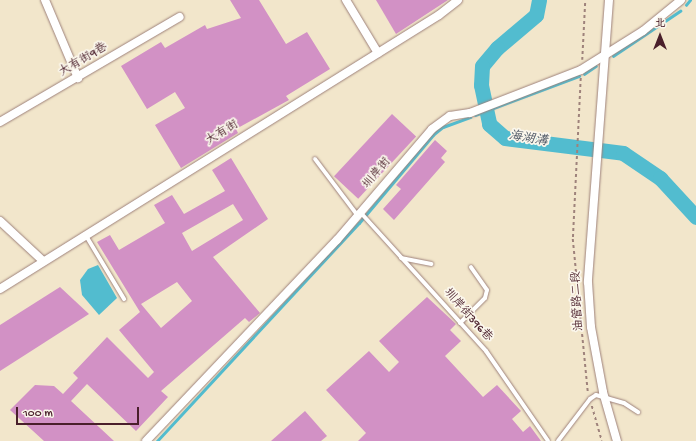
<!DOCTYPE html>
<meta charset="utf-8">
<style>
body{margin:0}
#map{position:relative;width:696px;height:441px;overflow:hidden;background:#f2e6cb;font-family:"Gochi Hand","LXGW WenKai TC",sans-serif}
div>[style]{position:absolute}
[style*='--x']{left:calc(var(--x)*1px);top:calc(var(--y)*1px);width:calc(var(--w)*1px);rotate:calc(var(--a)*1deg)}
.water>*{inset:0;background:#52bccf}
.stream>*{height:2.5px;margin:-1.25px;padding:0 1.25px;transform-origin:1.25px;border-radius:1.25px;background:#52bccf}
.river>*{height:15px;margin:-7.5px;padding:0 7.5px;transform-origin:7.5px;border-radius:7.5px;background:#52bccf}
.building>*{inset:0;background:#d291c5;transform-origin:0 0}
.path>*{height:1.5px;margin-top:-0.75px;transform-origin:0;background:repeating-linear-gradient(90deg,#9e827b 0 3px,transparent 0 6px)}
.roads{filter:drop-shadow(0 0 1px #9e827b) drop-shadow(0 0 1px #9e827b)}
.service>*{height:4px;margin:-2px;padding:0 2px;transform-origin:2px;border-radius:2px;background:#fff}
.minor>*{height:8px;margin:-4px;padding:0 4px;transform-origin:4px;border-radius:4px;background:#fff}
span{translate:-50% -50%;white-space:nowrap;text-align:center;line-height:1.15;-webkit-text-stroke:3.5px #fbf7ec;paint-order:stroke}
.street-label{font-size:12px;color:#4a1f2b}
.water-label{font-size:13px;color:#4d5664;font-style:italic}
.north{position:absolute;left:640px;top:16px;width:40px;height:40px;-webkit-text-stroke:3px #fbf7ec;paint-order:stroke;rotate:0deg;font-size:11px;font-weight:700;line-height:16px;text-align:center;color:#4a1f2b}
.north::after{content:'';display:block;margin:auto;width:14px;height:18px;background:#4a1f2b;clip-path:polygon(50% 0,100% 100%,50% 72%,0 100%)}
.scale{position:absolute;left:16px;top:407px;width:123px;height:18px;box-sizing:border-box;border:2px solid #4a1f2b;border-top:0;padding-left:5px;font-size:12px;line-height:14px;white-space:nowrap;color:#4a1f2b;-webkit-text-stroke:3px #fbf7ec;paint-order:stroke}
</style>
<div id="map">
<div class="water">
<i style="clip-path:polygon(98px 265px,117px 298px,99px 315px,82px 295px,80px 280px,88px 269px)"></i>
</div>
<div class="stream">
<i style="--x:686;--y:5;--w:6;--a:-51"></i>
<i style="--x:613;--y:56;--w:81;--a:-33.9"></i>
<i style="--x:584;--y:74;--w:14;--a:-34"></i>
<i style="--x:475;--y:115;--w:111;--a:-20.6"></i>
<i style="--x:157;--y:441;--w:297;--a:-47.2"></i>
<i style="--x:359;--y:223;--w:115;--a:-49.9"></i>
<i style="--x:433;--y:135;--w:13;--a:-39"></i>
<i style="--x:443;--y:127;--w:29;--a:-20"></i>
</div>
<div class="river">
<i style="--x:539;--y:0;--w:15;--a:101"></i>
<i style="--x:536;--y:15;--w:51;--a:139.8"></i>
<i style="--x:497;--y:48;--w:23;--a:130"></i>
<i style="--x:482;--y:66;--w:19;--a:93"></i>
<i style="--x:481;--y:85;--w:40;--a:78"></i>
<i style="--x:489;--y:124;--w:21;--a:41"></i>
<i style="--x:505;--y:138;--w:119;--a:7.2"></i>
<i style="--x:623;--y:153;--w:45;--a:34"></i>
<i style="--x:660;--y:178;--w:53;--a:47.3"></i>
</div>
<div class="building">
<i style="clip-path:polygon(230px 0,259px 0,286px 44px,307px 32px,330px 69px,286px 96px,289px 100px,236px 129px,238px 133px,181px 168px,155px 125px,185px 108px,175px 92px,147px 109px,121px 66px,161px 42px,165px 48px,205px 25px,207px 29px,241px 18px)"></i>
<i style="clip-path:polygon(376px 0,448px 0,396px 34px)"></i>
<i style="left:392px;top:114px;width:33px;height:85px;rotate:43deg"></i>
<i style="clip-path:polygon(435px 140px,447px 151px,441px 158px,445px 162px,394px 220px,383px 209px,401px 189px,396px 185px)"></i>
<i style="clip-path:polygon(evenodd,231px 158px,268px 219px,213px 257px,260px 313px,249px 322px,245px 318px,161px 391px,168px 397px,136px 431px,87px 384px,71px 401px,114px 441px,44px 441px,10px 410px,35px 385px,54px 386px,63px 394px,78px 378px,73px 373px,107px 337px,148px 378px,154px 372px,119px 330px,140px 312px,97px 242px,110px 235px,119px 250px,165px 223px,154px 205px,172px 195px,184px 214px,225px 191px,212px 170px,231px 158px,233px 204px,243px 220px,192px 251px,182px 233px,233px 204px,231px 158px,177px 282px,192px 301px,161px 328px,141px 304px,177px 282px)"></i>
<i style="clip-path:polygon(60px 287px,89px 314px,0 371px,0 325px)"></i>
<i style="clip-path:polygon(427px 297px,456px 324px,450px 330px,461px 341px,445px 356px,483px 397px,497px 385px,521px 411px,512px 419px,523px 432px,530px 426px,541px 441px,358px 441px,366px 433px,326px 390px,369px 351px,389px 372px,399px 362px,379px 341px)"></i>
<i style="clip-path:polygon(305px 411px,327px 436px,321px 441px,271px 441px)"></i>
</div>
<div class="path">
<i style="--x:582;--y:60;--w:60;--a:-87.1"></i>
<i style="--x:581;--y:78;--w:161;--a:92.8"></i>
<i style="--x:573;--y:239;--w:155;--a:84.4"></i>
<i style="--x:592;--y:406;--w:36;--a:74"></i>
</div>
<div class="roads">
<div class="service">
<i style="--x:315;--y:159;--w:71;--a:53"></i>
<i style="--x:361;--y:213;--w:186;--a:47.8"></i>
<i style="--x:486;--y:351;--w:109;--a:55.4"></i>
<i style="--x:85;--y:234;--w:76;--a:59"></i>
<i style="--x:401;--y:258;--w:31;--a:11"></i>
<i style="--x:460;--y:323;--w:35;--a:-45"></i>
<i style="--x:485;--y:298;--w:8;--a:-76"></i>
<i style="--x:487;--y:290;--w:28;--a:-125"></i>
<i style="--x:558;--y:441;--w:53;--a:-52.7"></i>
<i style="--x:590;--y:399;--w:7;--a:-34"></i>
<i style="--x:596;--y:395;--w:29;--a:16"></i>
<i style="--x:624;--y:403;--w:17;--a:33"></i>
</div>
<div class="minor">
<i style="--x:45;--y:0;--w:85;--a:67.1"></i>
<i style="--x:346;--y:0;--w:62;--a:58.9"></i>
<i style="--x:609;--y:0;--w:283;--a:94.3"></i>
<i style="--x:588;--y:282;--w:45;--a:86.2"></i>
<i style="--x:591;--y:327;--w:66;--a:79.5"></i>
<i style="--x:603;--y:392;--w:51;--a:74.1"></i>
<i style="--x:0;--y:122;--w:208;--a:-30.3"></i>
<i style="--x:0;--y:221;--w:59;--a:42.9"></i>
<i style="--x:0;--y:289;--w:517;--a:-31.97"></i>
<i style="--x:439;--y:15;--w:24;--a:-38"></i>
<i style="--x:146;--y:441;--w:277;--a:-46.5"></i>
<i style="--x:337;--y:240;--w:146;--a:-49.4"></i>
<i style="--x:432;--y:129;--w:22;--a:-36"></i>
<i style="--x:450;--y:116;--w:20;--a:-9"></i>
<i style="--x:470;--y:113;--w:119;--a:-21.2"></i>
<i style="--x:581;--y:70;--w:73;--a:-32.2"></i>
<i style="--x:643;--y:31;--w:49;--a:-39.2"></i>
</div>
</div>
<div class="street-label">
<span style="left:84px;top:61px;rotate:-31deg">大有街9巷</span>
<span style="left:223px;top:134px;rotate:-32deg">大有街</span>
<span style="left:378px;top:174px;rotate:-50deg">圳岸街</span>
<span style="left:579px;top:301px;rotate:-93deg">油管路二段</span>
<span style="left:467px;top:316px;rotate:48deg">圳岸街396巷</span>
</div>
<div class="water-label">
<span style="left:528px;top:140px;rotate:9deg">海湖溝</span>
</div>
<div class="north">北</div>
<div class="scale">100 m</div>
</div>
